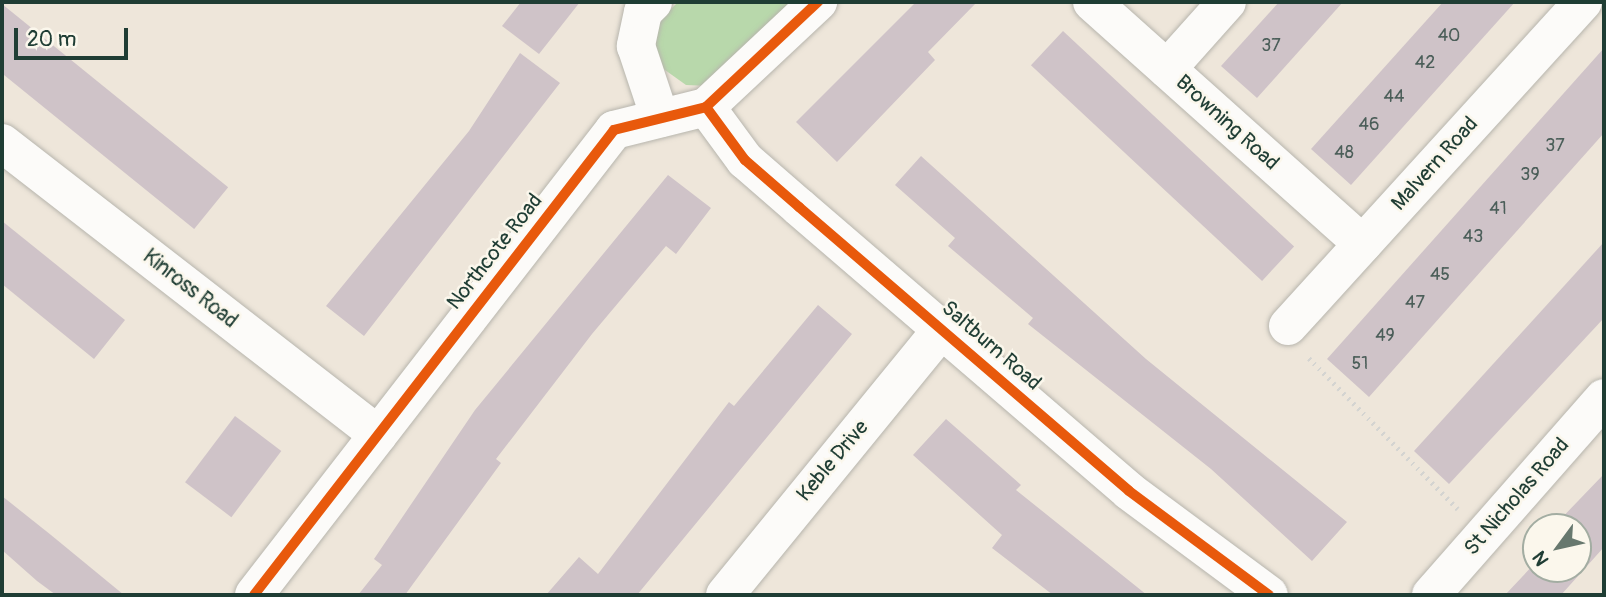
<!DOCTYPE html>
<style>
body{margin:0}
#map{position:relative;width:1606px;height:597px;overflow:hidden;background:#eee6da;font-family:Pangolin,sans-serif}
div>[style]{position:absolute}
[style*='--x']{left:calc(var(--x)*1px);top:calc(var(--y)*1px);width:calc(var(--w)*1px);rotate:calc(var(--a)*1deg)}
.green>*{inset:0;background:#b8d8ab}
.building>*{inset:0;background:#cfc3c8;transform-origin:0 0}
.path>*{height:4.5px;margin-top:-2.25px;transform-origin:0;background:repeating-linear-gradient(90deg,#d4d4d1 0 2px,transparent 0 7px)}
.roads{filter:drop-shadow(0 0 2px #b7b5ad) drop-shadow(0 0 2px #b7b5ad)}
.minor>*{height:38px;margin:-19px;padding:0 19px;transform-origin:19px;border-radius:19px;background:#fcfbf9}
.cycleway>*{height:10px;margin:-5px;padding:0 5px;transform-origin:5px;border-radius:5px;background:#e8590c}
span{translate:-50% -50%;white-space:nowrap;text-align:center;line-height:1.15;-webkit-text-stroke:5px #fbf7ec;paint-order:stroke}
.number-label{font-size:18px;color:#4b5e59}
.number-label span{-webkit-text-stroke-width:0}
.street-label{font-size:21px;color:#1f3d34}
.frame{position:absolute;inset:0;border:4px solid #1f3d34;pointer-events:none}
.north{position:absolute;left:1522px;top:513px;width:70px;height:70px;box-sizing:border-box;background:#fbf7ec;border:2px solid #a3ada2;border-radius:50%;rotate:237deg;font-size:19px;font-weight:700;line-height:28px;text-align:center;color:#1f3d34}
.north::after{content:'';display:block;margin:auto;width:24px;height:32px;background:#67786e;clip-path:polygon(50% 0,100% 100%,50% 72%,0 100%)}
.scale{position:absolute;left:14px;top:28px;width:114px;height:32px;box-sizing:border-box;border:4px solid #1f3d34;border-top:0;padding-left:9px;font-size:21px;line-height:24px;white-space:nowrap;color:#1f3d34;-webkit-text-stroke:5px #fbf7ec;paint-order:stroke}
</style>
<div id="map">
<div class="green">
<i style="clip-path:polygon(678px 2px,792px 2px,709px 86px,686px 85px,658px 65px,654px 44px,659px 21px)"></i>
</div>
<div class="building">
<i style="clip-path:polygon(521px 2px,580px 2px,539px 54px,502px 26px)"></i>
<i style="clip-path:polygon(916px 2px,977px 2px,928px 52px,935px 60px,837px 162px,796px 122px)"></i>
<i style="clip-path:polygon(1279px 2px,1343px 2px,1257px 98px,1221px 66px)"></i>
<i style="clip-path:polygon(1443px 2px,1515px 2px,1351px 185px,1311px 149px)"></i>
<i style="left:2px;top:4px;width:291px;height:54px;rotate:39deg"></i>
<i style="left:1063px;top:31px;width:316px;height:47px;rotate:43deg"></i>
<i style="clip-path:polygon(1604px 48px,1604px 133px,1369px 397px,1327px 359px)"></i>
<i style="clip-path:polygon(520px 53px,560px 83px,364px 336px,326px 306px,469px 131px)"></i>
<i style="clip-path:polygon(921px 156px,1146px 359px,1347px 522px,1312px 561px,1211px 469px,1028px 324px,1033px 318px,948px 246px,955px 238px,895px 185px)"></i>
<i style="clip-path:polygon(668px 175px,711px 208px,676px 254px,666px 246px,592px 334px,496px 459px,501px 463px,405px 595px,358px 595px,382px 565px,374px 559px,475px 410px)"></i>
<i style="clip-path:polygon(2px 221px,125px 320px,94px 359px,2px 284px)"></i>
<i style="clip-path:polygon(1604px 242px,1604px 318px,1449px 484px,1414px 451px)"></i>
<i style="clip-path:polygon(818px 305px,852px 334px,637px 595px,546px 595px,579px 557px,598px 574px,729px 402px,734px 406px)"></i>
<i style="left:235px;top:416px;width:58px;height:83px;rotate:37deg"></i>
<i style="clip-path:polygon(946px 419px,1021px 485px,1016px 490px,1147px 595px,1053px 595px,992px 548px,1002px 535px,913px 455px)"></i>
<i style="clip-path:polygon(1604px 474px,1604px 547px,1561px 595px,1505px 595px,1536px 562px,1536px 569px,1578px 569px,1578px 527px,1553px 527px)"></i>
<i style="clip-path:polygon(2px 496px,51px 535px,124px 595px,56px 595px,37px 581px,2px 550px)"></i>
</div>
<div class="path">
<i style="--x:1309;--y:358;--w:212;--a:45.4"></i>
</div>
<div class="roads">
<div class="minor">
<i style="--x:653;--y:2;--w:14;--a:135"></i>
<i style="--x:643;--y:12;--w:35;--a:102"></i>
<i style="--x:636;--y:46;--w:76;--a:71.6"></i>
<i style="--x:1092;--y:2;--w:363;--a:41.8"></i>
<i style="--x:1167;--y:69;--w:90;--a:-48.2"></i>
<i style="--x:706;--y:107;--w:66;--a:53.7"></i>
<i style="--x:745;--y:160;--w:72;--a:41"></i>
<i style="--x:799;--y:207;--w:435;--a:40.7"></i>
<i style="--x:1129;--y:491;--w:174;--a:36.6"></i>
<i style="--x:2;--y:143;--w:476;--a:37.8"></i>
<i style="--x:1288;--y:326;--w:438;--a:-47.7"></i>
<i style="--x:254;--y:595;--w:588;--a:-52.25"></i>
<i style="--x:614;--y:130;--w:95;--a:-14"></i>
<i style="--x:706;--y:107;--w:154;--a:-43.2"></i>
<i style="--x:725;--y:595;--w:343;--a:-50.8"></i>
<i style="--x:1431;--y:595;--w:262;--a:-48.7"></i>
</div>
</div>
<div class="cycleway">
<i style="--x:706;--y:107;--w:66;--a:53.7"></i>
<i style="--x:745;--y:160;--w:72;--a:41"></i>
<i style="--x:799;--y:207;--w:435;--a:40.7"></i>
<i style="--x:1129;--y:491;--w:174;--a:36.6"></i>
<i style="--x:254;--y:595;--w:588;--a:-52.25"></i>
<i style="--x:614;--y:130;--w:95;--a:-14"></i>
<i style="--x:706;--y:107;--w:154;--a:-43.2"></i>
</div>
<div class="number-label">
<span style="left:1449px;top:36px">40</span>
<span style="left:1271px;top:46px">37</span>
<span style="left:1425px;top:63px">42</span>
<span style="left:1394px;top:97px">44</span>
<span style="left:1369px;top:125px">46</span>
<span style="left:1555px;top:146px">37</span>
<span style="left:1344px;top:153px">48</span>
<span style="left:1530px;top:175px">39</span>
<span style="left:1498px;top:209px">41</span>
<span style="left:1473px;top:237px">43</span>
<span style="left:1440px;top:275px">45</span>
<span style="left:1415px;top:303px">47</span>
<span style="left:1385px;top:336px">49</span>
<span style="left:1360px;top:364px">51</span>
</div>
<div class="street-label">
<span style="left:1227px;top:123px;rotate:42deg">Browning Road</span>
<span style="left:1435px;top:164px;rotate:-48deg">Malvern Road</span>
<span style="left:495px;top:252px;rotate:-52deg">Northcote Road</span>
<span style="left:190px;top:289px;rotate:38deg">Kinross Road</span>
<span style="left:991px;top:346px;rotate:41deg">Saltburn Road</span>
<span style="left:833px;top:461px;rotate:-50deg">Keble Drive</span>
<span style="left:1517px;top:497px;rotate:-49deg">St Nicholas Road</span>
</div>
<div class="frame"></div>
<div class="north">N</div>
<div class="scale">20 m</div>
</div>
